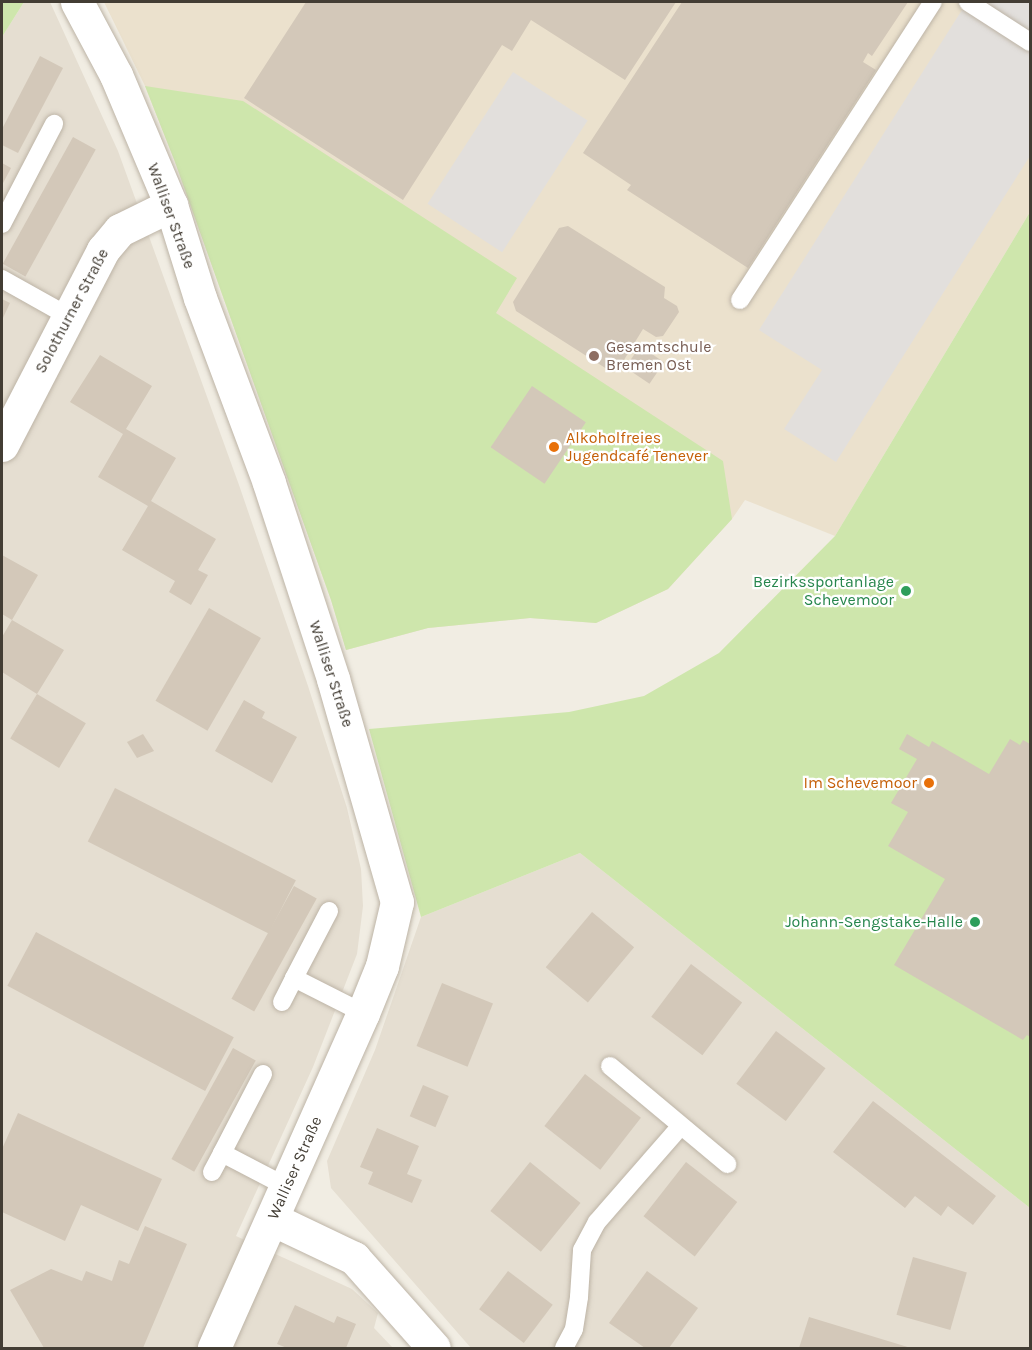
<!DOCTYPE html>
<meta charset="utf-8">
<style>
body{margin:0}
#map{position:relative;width:1032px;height:1350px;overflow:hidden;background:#f1ede3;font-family:Karla,sans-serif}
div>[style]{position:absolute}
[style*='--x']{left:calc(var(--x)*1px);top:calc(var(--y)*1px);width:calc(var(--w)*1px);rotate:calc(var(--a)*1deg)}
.residential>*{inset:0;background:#e5ded1}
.education>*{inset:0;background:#ebe1cd}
.green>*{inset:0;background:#cee6ac}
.parking>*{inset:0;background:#e2dfdc;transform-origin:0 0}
.building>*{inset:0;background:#d3c8b9;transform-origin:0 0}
.roads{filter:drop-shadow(0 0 2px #bdb4a6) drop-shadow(0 0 2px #bdb4a6)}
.service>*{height:18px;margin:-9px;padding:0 9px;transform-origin:9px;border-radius:9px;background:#fff}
.minor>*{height:33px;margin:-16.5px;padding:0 16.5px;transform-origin:16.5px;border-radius:16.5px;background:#fff}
.dots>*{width:16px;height:16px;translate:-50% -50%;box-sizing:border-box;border:3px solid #fff;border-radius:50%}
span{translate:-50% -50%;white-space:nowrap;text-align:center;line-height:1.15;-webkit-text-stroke:4.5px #fff;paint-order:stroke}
.street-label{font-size:16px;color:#433d34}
.education-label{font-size:16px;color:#785e54}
.left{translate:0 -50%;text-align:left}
.food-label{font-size:16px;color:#c56008}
.right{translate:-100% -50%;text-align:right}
.leisure-label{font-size:16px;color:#27864d}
.frame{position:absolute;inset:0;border:3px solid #433d34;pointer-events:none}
</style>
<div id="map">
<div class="residential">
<i style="clip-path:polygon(24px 2px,50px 2px,118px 151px,239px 485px,308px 686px,347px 808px,361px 869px,363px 906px,357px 954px,313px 1067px,236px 1236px,352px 1289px,378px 1313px,374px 1328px,393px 1348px,2px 1348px,2px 37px)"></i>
<i style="clip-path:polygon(580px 853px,1030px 1208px,1030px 1348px,471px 1348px,331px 1188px,327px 1161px,375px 1050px,421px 917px)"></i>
</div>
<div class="education">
<i style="clip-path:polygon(104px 2px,1030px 2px,1030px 212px,835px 536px,745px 500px,732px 519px,668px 589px,596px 623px,530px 618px,428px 628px,346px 650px,331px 600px,175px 162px,145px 86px)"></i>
</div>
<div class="green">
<i style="clip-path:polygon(2px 2px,24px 2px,2px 37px)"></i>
<i style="clip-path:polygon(145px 86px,243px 101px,517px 278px,496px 313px,723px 461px,732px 519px,668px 589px,596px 623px,530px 618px,428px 628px,346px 650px,331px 600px,175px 162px)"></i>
<i style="clip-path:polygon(1030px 212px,1030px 1208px,580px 853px,421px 917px,369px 729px,569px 712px,644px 696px,719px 653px,835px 536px)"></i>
</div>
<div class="parking">
<i style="clip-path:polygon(967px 2px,1030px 2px,1030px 156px,836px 462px,784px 429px,822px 370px,759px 330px)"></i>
<i style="left:513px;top:72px;width:89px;height:157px;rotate:33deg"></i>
</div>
<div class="building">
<i style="clip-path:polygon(306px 2px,676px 2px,625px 80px,531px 20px,512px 51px,502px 45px,403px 200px,244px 98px)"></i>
<i style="clip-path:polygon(682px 2px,908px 2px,872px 56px,868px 53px,863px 62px,876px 70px,748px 268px,627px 190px,631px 185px,583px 153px)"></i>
<i style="clip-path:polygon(40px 56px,63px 68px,18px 153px,2px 145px,2px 129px)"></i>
<i style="left:73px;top:137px;width:26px;height:145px;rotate:29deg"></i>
<i style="clip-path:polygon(2px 163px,11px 168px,2px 185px)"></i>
<i style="clip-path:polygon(568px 226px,665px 287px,664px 298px,677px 306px,679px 312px,663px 336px,656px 337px,643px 329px,619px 368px,610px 371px,516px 311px,513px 302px,559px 228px)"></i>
<i style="clip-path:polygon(2px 299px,10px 303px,2px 320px)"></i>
<i style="left:640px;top:346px;width:29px;height:26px;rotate:34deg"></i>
<i style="clip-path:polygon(100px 355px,152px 386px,126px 429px,176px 458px,151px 501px,216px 539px,198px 570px,208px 575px,191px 605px,169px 592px,175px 581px,122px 550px,148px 506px,98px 477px,123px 434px,70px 402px)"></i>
<i style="left:532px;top:386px;width:65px;height:74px;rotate:34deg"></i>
<i style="clip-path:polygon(2px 555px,38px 575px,12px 620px,64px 650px,37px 694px,2px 672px,2px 637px,12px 620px,2px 614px)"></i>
<i style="left:209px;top:608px;width:60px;height:107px;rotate:30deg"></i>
<i style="left:37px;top:694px;width:57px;height:52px;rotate:31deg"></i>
<i style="clip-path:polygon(244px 700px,265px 712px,262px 718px,297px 737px,272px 783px,215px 751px)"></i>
<i style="clip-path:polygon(143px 734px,154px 751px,137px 758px,127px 742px)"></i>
<i style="clip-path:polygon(907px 734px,929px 747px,932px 741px,989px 774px,1010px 739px,1020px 745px,1023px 740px,1030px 744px,1030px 1037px,1027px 1035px,1023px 1040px,894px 965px,945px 879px,888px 846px,908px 812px,891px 803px,917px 759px,899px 749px)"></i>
<i style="left:115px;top:788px;width:203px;height:60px;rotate:27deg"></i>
<i style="left:294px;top:886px;width:26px;height:129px;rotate:29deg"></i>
<i style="left:592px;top:912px;width:55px;height:72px;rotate:40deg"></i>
<i style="left:36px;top:932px;width:224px;height:61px;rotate:28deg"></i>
<i style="left:691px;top:964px;width:64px;height:66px;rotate:37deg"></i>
<i style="left:442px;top:983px;width:55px;height:68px;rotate:22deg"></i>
<i style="left:776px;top:1031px;width:62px;height:66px;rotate:37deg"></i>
<i style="left:233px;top:1048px;width:26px;height:127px;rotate:29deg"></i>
<i style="left:585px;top:1074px;width:71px;height:66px;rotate:38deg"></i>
<i style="left:423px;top:1085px;width:28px;height:34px;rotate:23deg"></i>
<i style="clip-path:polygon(873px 1101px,996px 1196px,973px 1225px,948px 1206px,941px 1216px,915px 1196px,905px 1208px,833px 1152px)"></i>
<i style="clip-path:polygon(18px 1113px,162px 1179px,138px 1231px,81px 1205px,65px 1241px,2px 1212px,2px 1149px)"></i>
<i style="clip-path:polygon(377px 1128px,419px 1146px,407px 1174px,422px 1180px,412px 1203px,368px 1184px,373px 1172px,360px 1167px)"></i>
<i style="left:530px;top:1162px;width:65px;height:63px;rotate:39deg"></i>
<i style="left:686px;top:1162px;width:65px;height:69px;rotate:38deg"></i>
<i style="clip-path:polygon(145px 1226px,187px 1244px,143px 1348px,44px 1348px,10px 1290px,51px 1269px,82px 1281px,86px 1271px,112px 1281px,119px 1260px,129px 1264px)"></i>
<i style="left:913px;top:1257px;width:56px;height:60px;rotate:16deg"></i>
<i style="left:508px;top:1271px;width:56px;height:48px;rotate:37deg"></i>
<i style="clip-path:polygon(647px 1271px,698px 1308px,669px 1348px,645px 1348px,609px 1323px)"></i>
<i style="clip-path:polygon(295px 1305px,334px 1323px,337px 1316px,356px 1324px,346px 1348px,287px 1348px,277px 1344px)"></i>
<i style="clip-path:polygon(809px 1317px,911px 1348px,799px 1348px)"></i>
</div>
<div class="roads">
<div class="service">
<i style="--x:968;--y:2;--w:74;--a:32.8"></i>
<i style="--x:2;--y:224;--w:113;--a:-62.5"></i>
<i style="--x:2;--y:279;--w:76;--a:29.3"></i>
<i style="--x:740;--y:300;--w:355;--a:-57.1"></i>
<i style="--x:329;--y:911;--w:76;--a:117.6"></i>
<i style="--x:294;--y:978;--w:77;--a:26.9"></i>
<i style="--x:282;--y:1002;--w:27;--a:-63"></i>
<i style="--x:610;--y:1066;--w:153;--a:39.9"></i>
<i style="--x:263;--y:1074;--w:89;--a:117.4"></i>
<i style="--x:222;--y:1153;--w:73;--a:27.6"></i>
<i style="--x:212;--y:1172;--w:21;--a:-62"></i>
<i style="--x:564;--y:1348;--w:21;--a:-62"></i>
<i style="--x:574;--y:1329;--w:32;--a:-81"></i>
<i style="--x:579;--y:1297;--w:47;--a:-86.3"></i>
<i style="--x:582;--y:1250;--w:32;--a:-62"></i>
<i style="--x:597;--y:1222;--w:126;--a:-48.9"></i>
</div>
<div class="minor">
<i style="--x:77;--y:2;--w:83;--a:61.9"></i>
<i style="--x:116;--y:75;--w:141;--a:67.1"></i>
<i style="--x:171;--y:205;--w:97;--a:72.7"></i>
<i style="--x:200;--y:298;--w:197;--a:69.5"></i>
<i style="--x:269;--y:483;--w:206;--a:71.9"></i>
<i style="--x:333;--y:679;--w:232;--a:74"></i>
<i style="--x:397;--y:902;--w:66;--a:103.2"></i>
<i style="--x:382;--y:966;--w:51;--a:112"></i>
<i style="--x:363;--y:1013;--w:367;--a:114"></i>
<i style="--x:2;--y:445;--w:220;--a:-62.6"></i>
<i style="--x:103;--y:250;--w:26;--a:-50"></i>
<i style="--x:120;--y:230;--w:57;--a:-26.1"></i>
<i style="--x:272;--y:1219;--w:91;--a:25.4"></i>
<i style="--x:354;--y:1258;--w:120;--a:48.4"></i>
</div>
</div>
<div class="dots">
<i style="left:594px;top:356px;background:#8d6e63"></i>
<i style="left:554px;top:447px;background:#e8710a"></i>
<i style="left:906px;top:591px;background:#2e9e5b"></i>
<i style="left:929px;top:783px;background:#e8710a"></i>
<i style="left:975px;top:922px;background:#2e9e5b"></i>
</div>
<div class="street-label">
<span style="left:171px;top:216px;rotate:70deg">Walliser Straße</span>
<span style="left:72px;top:311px;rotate:-62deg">Solothurner Straße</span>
<span style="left:331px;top:674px;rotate:72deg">Walliser Straße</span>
<span style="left:295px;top:1168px;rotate:-66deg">Walliser Straße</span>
</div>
<div class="education-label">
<span class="left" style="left:606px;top:356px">Gesamtschule<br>Bremen Ost</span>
</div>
<div class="food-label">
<span class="left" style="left:566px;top:447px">Alkoholfreies<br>Jugendcafé Tenever</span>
<span class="right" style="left:917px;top:783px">Im Schevemoor</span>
</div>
<div class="leisure-label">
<span class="right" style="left:894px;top:591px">Bezirkssportanlage<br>Schevemoor</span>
<span class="right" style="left:963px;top:922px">Johann-Sengstake-Halle</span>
</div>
<div class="frame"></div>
</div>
